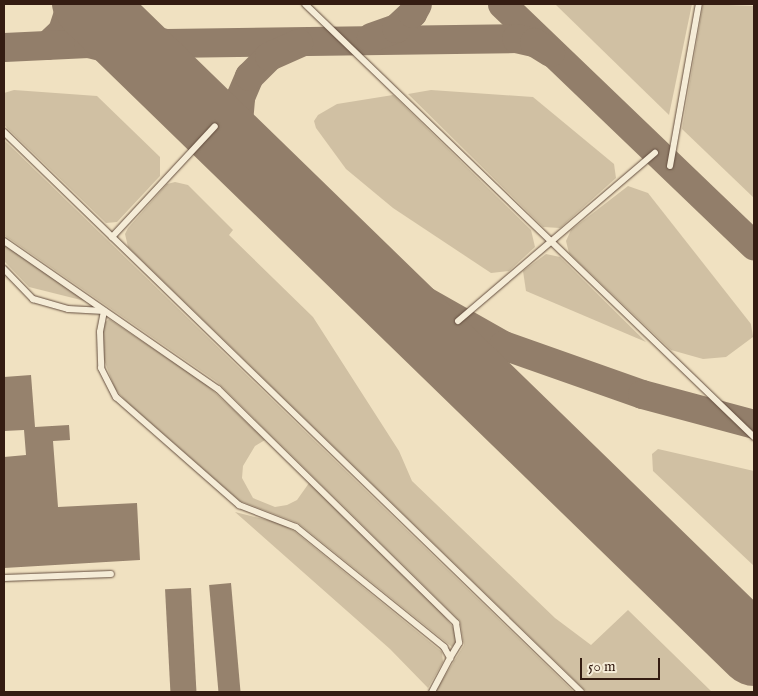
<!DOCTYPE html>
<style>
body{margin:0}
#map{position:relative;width:758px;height:696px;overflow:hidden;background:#f0e1c1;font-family:"IM FELL English",serif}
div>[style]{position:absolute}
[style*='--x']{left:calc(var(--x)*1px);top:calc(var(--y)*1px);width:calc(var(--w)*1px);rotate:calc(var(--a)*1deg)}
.green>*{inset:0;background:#d0c0a3}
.taxiway>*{height:29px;margin:-14.5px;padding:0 14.5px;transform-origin:14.5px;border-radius:14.5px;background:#927e6a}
.runway>*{height:71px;margin:-35.5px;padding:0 35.5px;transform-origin:35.5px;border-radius:35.5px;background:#927e6a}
.building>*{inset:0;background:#96826d;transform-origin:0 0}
.roads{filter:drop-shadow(0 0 1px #634d3e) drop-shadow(0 0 1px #634d3e)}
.service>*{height:6px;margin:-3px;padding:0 3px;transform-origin:3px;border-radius:3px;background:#f5ecd7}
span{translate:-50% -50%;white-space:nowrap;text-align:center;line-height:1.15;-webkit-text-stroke:5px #f5ecd7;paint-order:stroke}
.frame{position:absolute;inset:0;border:5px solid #341c12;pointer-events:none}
.scale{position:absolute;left:580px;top:658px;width:80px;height:22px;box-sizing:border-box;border:2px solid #341c12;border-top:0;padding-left:6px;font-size:15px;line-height:18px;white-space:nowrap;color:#341c12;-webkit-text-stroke:4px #f5ecd7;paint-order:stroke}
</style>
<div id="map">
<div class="green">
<i style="clip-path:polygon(555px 4px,692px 4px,669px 115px)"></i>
<i style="clip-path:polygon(703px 4px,754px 6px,754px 198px,682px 129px)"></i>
<i style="clip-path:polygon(14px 90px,97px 96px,160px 157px,160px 176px,117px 222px,106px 223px,4px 125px,4px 93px)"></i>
<i style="clip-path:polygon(431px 90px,533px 97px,614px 164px,616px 178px,560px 228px,543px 227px,408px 94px)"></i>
<i style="clip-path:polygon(393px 95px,531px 230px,535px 247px,509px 271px,491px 273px,393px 208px,346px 169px,316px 128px,314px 121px,318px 115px,337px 104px)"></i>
<i style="clip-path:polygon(4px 140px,574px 692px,435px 692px,464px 645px,460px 621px,217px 382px,4px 235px)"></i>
<i style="clip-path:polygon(175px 182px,188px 185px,233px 230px,229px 235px,313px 317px,399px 451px,412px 481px,555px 618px,591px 645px,628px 610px,712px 692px,587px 692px,128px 247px,125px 234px,128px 228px,167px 184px)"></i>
<i style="clip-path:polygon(628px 186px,648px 193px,751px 324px,753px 337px,726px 357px,703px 359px,671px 350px,569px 253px,566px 241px,571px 230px)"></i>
<i style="clip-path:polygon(4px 241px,93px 303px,29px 287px,4px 261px)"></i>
<i style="clip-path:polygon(546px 254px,560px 257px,646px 342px,526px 291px,523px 271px)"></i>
<i style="clip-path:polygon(109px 319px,206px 384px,265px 440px,255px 446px,243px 466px,242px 478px,253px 498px,275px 507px,287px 505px,297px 500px,309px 483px,443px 614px,455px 630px,456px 643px,452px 647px,298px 523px,240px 501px,126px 401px,115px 389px,103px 357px,101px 326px)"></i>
<i style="clip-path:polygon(658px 449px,754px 471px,754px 566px,653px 471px,652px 454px)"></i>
<i style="clip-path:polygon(235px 512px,280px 523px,294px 531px,442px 652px,443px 662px,428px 688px,390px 649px)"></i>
</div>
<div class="taxiway">
<i style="--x:502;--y:4;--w:349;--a:43.8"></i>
<i style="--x:98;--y:13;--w:37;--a:34"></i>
<i style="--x:129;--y:34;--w:38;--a:14"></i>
<i style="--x:166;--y:43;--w:350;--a:-0.8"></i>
<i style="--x:516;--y:38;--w:18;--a:13"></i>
<i style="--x:534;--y:42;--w:19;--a:32"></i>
<i style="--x:371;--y:37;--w:27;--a:-20"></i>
<i style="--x:396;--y:28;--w:22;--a:-43"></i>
<i style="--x:412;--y:13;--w:10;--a:-61"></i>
<i style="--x:47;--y:45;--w:21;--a:-43"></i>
<i style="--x:62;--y:31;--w:20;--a:-72"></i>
<i style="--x:68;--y:12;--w:8;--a:-104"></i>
<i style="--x:4;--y:47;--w:84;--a:-2.7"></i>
<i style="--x:88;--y:43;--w:32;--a:14"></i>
<i style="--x:119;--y:51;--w:41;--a:24.7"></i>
<i style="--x:249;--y:159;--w:39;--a:-107"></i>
<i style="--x:238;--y:122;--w:25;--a:-85"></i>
<i style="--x:240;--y:97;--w:23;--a:-67"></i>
<i style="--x:249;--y:76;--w:28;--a:-45"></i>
<i style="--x:269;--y:56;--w:32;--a:-24"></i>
<i style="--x:321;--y:230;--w:122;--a:34.3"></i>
<i style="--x:422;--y:299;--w:93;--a:29.6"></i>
<i style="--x:503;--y:345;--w:147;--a:19.4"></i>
<i style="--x:642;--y:394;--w:116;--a:15"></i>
</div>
<div class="runway">
<i style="--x:89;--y:4;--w:927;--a:44.17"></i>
</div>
<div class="building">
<i style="clip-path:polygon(31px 375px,35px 427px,69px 425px,70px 440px,53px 441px,58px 507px,137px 503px,140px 560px,4px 568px,4px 457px,26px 455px,24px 430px,4px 431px,4px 377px)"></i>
<i style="left:231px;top:583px;width:109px;height:22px;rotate:85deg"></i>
<i style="left:191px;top:588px;width:104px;height:26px;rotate:87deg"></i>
</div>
<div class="roads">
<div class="service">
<i style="--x:305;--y:4;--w:624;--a:43.96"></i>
<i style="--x:4;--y:132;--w:804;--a:44.14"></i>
<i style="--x:670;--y:166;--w:165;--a:-79.9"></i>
<i style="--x:112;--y:237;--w:151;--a:-47.1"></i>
<i style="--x:4;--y:241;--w:260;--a:34.7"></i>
<i style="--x:218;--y:389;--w:334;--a:44.5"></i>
<i style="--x:456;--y:623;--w:20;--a:81"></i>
<i style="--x:459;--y:643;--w:17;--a:121"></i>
<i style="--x:4;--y:269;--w:42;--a:46"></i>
<i style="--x:33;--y:299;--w:36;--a:16"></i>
<i style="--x:68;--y:309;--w:36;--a:3"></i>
<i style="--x:104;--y:311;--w:21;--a:101"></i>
<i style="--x:100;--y:332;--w:36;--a:88"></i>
<i style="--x:101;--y:368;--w:33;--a:63"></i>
<i style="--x:116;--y:397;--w:164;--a:41.3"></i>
<i style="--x:239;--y:505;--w:61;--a:21.1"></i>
<i style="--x:296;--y:527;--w:191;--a:39"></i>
<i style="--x:444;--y:647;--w:13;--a:61"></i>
<i style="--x:450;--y:658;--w:38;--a:118"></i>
<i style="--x:458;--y:321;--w:259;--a:-40.5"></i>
<i style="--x:4;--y:578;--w:107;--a:-2.1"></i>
</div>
</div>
<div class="frame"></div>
<div class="scale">50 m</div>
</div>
